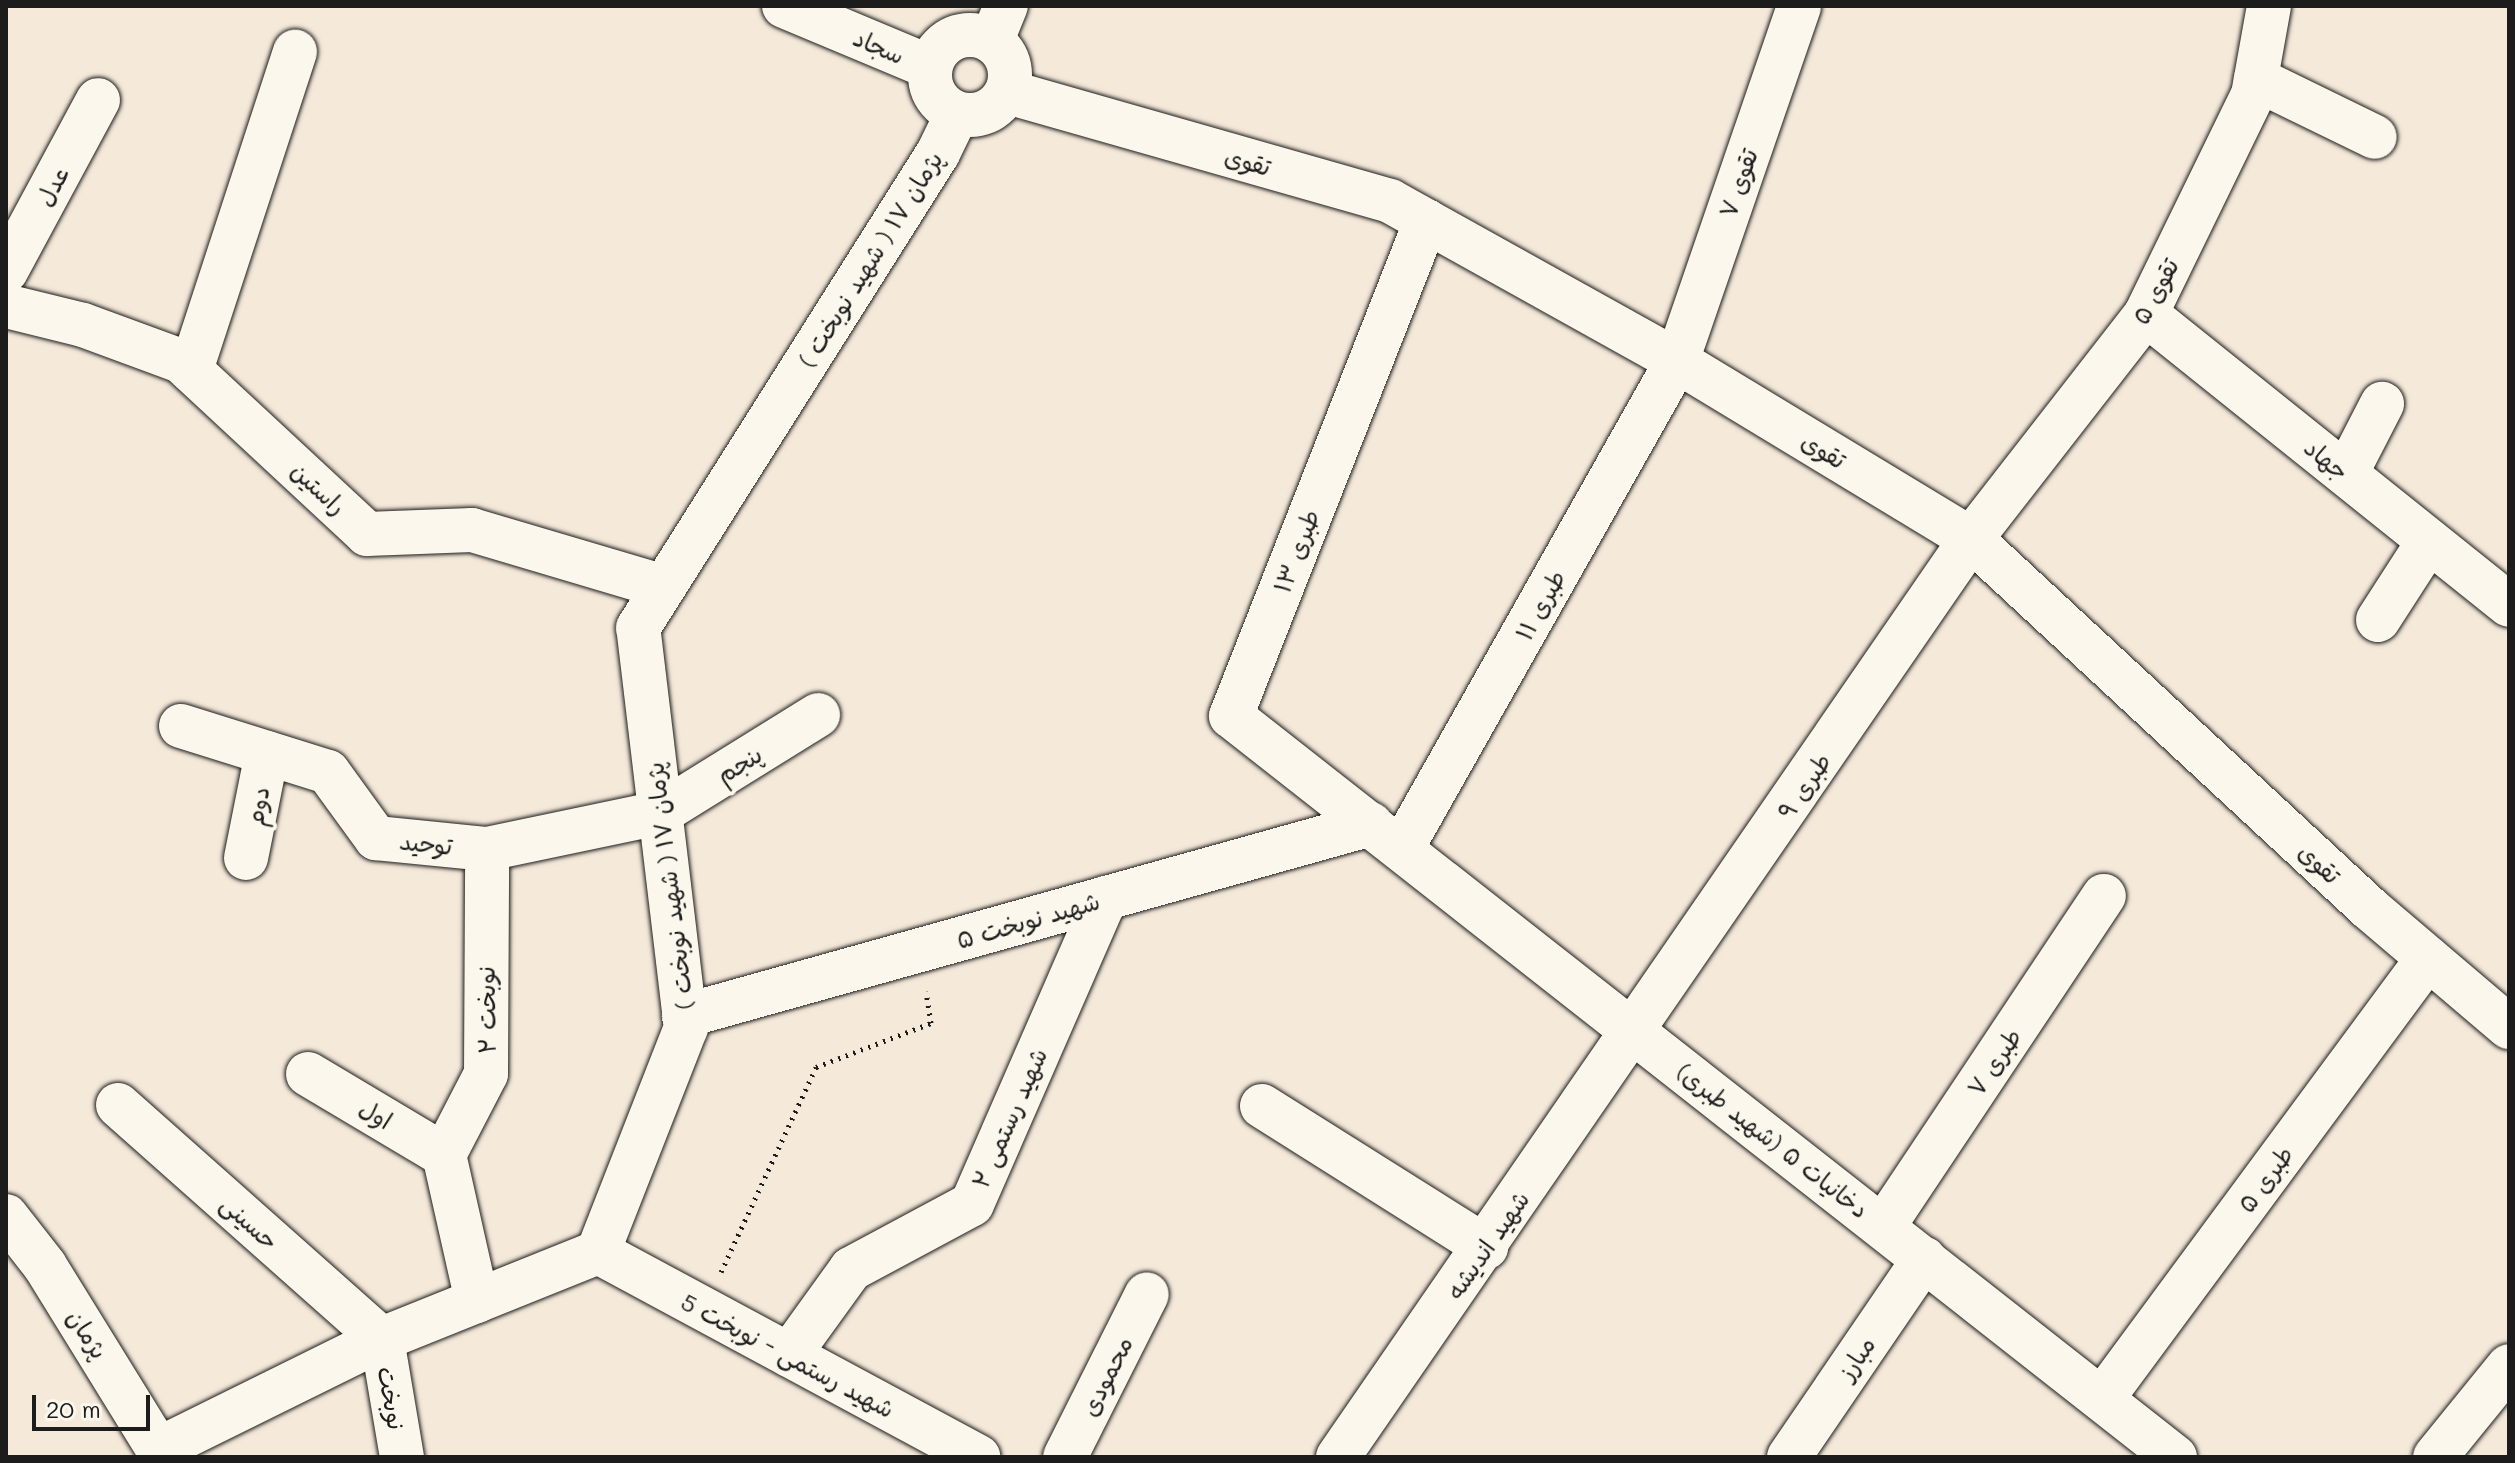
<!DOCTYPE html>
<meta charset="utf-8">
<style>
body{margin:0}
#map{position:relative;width:2515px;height:1463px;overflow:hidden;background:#f5e9da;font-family:Mali,"Playpen Sans Arabic",sans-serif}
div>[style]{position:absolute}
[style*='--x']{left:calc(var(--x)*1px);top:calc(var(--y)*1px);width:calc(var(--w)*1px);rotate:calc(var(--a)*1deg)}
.path>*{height:5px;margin-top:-2.5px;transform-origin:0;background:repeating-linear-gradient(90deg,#1c1c1c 0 2px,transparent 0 8px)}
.roads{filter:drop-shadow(0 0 2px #1c1c1c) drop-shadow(0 0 2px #1c1c1c)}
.minor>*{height:44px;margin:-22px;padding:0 22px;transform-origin:22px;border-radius:22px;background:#fbf7ec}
.minor>.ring{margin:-22px;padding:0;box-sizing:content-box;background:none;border:44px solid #fbf7ec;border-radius:50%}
.secondary>*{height:44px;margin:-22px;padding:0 22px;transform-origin:22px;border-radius:22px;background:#fbf7ec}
span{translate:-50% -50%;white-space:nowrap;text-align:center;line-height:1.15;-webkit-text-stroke:8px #fbf7ec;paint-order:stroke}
.street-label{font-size:24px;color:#1c1c1c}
.frame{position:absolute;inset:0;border:8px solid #1c1c1c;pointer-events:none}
.scale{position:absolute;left:32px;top:1395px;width:118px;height:36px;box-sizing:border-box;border:4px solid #1c1c1c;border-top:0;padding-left:10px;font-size:24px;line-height:28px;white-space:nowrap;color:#1c1c1c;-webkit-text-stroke:6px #fbf7ec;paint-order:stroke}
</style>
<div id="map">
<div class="path">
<i style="--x:721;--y:1272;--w:226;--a:-65.1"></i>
<i style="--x:816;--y:1067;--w:123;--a:-20.9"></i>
<i style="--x:931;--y:1023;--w:32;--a:-99"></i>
</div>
<div class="roads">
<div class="minor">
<i style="--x:784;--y:6;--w:158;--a:22.7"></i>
<i class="ring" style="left:930px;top:35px;width:36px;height:36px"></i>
<i style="--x:992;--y:40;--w:37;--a:-68"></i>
<i style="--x:2256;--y:79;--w:132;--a:26"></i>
<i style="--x:1008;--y:92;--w:397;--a:15.9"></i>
<i style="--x:1390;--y:201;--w:329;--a:29.1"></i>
<i style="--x:1677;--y:361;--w:344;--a:31.2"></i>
<i style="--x:1971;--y:539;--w:543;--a:42.83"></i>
<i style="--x:2369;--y:908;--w:184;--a:40.4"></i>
<i style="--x:1426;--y:221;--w:532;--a:111.5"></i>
<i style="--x:1231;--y:716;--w:1200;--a:38.13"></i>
<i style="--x:6;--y:271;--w:194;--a:-61.7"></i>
<i style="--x:6;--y:306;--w:79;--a:13.9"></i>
<i style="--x:83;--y:325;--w:104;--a:20.2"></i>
<i style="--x:181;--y:361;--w:254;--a:42.9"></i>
<i style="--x:367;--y:534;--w:105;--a:-2.2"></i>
<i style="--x:472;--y:530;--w:200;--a:16.5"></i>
<i style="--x:2146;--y:314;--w:465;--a:38.7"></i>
<i style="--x:191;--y:370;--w:335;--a:-71.9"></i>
<i style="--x:2346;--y:474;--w:79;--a:-62.8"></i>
<i style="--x:2378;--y:620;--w:94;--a:-57.2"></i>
<i style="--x:181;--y:726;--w:154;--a:17.4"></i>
<i style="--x:328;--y:772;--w:82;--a:54"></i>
<i style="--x:376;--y:838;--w:112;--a:5.7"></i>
<i style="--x:487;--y:849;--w:177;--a:-11.8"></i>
<i style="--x:660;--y:813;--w:186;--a:-31.8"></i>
<i style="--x:1402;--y:848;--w:559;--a:-60.55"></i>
<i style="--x:1677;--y:361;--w:375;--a:-71"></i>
<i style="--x:246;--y:858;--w:107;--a:-78.7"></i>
<i style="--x:684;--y:1016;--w:713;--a:-15.61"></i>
<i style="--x:308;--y:1074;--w:158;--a:30.8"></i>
<i style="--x:118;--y:1105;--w:353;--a:41.6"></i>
<i style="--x:382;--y:1339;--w:120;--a:80.4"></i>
<i style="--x:1262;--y:1106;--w:265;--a:32.2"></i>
<i style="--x:1883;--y:1227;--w:398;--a:-56.3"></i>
<i style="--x:598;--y:1252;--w:432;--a:28.3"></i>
<i style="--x:477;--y:1301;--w:150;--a:-102.7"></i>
<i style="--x:444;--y:1155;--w:91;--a:-62.6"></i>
<i style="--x:486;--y:1074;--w:225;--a:-89.7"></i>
<i style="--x:789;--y:1355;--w:106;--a:-54.2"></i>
<i style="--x:851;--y:1269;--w:137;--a:-28.2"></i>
<i style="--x:972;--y:1204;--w:334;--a:-66.4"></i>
<i style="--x:2102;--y:1399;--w:548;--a:-53.53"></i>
<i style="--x:159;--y:1449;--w:249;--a:-26.3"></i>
<i style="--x:382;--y:1339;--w:233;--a:-21.9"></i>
<i style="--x:598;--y:1252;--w:241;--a:-68.6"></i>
<i style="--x:686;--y:1028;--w:403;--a:-96.8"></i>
<i style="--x:638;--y:628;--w:562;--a:-57.72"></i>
<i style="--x:938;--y:153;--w:43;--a:-64"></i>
<i style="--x:1065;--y:1457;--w:182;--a:-63.3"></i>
<i style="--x:1338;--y:1457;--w:1115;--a:-55.41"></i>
<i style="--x:1971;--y:539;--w:285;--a:-52.1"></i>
<i style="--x:2146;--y:314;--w:244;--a:-64"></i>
<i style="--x:2253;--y:95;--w:90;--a:-79.8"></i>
<i style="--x:1789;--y:1457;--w:240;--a:-55.7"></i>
<i style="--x:2435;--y:1457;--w:117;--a:-50.9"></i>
</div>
<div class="secondary">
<i style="--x:6;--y:1216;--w:63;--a:52"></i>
<i style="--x:45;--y:1266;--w:225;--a:58.3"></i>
</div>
</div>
<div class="street-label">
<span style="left:879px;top:46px;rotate:23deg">سجاد</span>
<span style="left:1248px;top:161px;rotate:16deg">تقوی</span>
<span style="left:1738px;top:183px;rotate:-71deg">تقوی ۷</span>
<span style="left:52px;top:186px;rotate:-62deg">عدل</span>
<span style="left:870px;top:259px;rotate:-58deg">پژمان ۱۷ ( شهید نوبخت )</span>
<span style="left:2155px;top:291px;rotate:-62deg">تقوی ۵</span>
<span style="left:1824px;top:450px;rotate:31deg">تقوی</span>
<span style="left:2327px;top:459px;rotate:39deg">جهاد</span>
<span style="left:319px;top:488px;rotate:43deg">راستین</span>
<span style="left:1296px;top:551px;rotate:-69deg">طبری ۱۳</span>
<span style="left:1540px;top:605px;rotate:-61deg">طبری ۱۱</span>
<span style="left:739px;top:764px;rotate:-32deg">پنجم</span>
<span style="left:1804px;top:786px;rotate:-56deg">طبری ۹</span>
<span style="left:257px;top:806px;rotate:-79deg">دوم</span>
<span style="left:426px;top:843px;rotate:6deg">توحید</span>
<span style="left:2320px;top:863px;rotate:43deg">تقوی</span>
<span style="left:669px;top:886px;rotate:-97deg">پژمان ۱۷ ( شهید نوبخت )</span>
<span style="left:1028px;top:920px;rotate:-16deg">شهید نوبخت ۵</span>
<span style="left:486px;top:1010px;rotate:-91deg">نوبخت ۲</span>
<span style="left:1994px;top:1062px;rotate:-56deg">طبری ۷</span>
<span style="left:376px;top:1114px;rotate:31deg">اول</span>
<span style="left:1009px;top:1118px;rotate:-66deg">شهید رستمی ۲</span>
<span style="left:1773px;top:1140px;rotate:38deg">دخانیات ۵ (شهید طبری)</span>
<span style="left:2265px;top:1179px;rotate:-54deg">طبری ۵</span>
<span style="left:250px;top:1222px;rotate:42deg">حسینی</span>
<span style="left:1487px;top:1245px;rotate:-55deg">شهید اندیشه</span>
<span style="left:88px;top:1334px;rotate:57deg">پژمان</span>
<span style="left:788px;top:1355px;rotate:28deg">شهید رستمی - نوبخت 5</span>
<span style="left:1856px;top:1358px;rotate:-56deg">مبارز</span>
<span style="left:1106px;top:1376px;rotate:-63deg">محمودی</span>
<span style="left:392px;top:1398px;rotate:80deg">نوبخت</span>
</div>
<div class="frame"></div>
<div class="scale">20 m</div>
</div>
